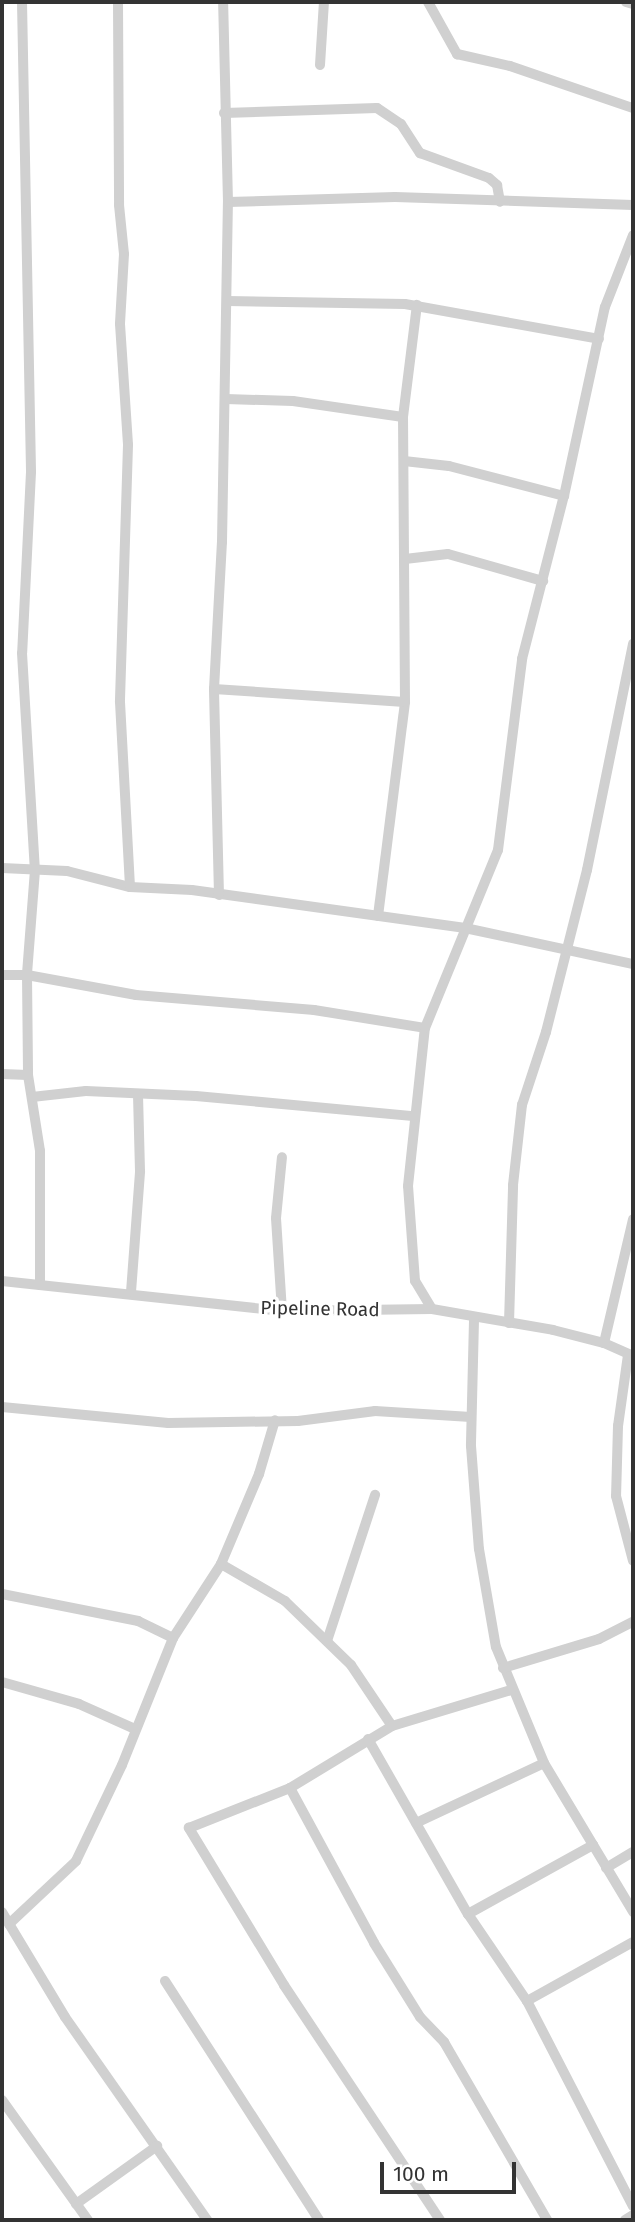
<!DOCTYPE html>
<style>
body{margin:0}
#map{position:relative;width:635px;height:2222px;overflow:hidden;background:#fff;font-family:"Fira Sans",sans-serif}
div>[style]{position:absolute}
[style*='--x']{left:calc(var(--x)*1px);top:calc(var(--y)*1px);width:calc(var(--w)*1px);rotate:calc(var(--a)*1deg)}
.minor>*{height:10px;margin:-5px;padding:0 5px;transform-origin:5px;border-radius:5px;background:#d0d0d0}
span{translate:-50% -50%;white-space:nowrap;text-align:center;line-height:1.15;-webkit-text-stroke:7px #fff;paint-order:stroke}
.street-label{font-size:19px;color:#333}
.frame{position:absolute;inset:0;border:4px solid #333;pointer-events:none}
.scale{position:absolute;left:380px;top:2162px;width:136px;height:32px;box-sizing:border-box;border:4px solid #333;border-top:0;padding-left:9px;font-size:21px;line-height:24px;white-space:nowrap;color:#333;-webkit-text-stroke:5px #fff;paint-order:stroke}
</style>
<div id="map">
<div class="minor">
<i style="--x:22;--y:2;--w:470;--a:88.9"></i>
<i style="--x:31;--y:472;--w:181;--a:92.8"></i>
<i style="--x:22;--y:653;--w:217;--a:86.6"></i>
<i style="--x:35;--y:870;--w:105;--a:94.4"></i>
<i style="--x:27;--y:975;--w:100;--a:89.4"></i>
<i style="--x:28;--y:1075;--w:77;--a:81"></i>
<i style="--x:40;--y:1151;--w:134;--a:90"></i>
<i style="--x:118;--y:2;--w:203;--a:89.7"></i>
<i style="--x:119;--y:205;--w:49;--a:84.2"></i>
<i style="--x:124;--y:254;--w:70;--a:93.3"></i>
<i style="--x:120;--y:324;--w:121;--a:86.2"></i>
<i style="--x:128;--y:445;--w:257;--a:91.8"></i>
<i style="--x:120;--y:702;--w:185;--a:86.9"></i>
<i style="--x:428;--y:2;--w:60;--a:60.9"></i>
<i style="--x:457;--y:54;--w:54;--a:12.8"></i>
<i style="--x:510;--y:66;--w:130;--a:18.9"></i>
<i style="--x:626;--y:2;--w:7;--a:16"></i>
<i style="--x:320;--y:65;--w:63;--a:-86.4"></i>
<i style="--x:224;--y:113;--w:153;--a:-1.9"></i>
<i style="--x:377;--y:108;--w:29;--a:34"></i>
<i style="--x:401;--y:124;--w:35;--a:57"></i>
<i style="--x:420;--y:153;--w:73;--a:19.9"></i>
<i style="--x:489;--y:178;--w:11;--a:41"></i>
<i style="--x:497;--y:185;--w:17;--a:80"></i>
<i style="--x:228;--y:202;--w:167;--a:-1.7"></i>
<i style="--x:395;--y:197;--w:238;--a:1.9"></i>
<i style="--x:227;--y:301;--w:178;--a:1"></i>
<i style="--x:405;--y:304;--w:197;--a:10.2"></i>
<i style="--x:226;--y:399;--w:67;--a:1.7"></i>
<i style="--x:293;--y:401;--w:111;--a:8.3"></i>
<i style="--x:404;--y:461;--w:45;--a:6.3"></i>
<i style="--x:449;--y:466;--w:119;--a:14.6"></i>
<i style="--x:405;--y:559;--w:43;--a:-6.6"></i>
<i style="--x:448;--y:554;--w:99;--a:15.9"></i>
<i style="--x:214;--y:689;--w:191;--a:3.9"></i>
<i style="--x:2;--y:868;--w:65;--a:2.6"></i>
<i style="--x:67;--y:871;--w:65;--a:14.3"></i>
<i style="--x:130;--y:887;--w:62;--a:2.8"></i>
<i style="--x:192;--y:890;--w:276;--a:7.9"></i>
<i style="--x:465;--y:928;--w:172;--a:12.1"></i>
<i style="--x:219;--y:895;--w:206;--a:-91.4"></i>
<i style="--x:214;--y:689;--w:147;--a:-86.9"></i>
<i style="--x:222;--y:542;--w:340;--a:-89"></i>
<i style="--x:228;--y:202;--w:200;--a:-91.4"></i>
<i style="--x:378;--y:916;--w:216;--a:-82.8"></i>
<i style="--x:405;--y:702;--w:285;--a:-90.4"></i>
<i style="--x:403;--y:417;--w:113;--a:-82.9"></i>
<i style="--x:2;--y:975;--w:25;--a:0"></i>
<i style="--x:27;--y:975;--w:111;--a:10.4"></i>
<i style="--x:136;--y:995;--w:179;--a:4.8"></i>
<i style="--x:314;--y:1010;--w:112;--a:9.2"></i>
<i style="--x:2;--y:1074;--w:26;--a:2"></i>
<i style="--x:32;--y:1097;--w:54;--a:-6.3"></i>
<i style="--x:86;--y:1091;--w:110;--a:2.6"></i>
<i style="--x:196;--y:1096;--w:218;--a:5.3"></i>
<i style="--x:2;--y:1281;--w:282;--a:6.1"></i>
<i style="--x:282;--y:1311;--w:150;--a:-0.8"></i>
<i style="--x:432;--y:1309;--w:123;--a:9.8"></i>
<i style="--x:553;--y:1330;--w:53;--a:14.3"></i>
<i style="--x:604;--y:1343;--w:32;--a:24"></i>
<i style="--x:131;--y:1292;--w:121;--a:-85.7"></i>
<i style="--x:140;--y:1171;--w:76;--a:-91.5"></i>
<i style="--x:432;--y:1309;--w:33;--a:-121"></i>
<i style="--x:415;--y:1281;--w:95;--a:-94.2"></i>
<i style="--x:408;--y:1186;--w:159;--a:-83.9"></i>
<i style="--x:425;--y:1028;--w:192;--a:-67.7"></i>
<i style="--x:498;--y:850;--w:193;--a:-82.8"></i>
<i style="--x:522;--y:659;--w:168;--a:-75.6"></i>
<i style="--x:564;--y:496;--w:193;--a:-77.8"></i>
<i style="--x:605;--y:307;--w:77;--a:-68.7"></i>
<i style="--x:282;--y:1311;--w:93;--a:-93.7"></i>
<i style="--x:276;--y:1218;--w:61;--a:-84.4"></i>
<i style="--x:474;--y:1320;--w:126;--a:91.4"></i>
<i style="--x:471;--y:1446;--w:103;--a:85.6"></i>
<i style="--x:479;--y:1549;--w:99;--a:80.2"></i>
<i style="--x:496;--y:1647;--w:126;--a:67.5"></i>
<i style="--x:544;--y:1763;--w:174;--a:59.1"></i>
<i style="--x:509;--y:1323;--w:138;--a:-88.3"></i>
<i style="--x:513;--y:1185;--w:81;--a:-83.6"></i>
<i style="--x:522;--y:1105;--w:77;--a:-71.8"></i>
<i style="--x:546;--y:1032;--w:167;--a:-75.8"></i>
<i style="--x:587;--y:870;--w:231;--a:-78.5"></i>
<i style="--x:604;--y:1343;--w:127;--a:-76.8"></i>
<i style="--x:628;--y:1355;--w:72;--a:98"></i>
<i style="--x:618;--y:1426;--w:70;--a:91.6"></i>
<i style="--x:616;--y:1496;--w:67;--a:75.3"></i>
<i style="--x:2;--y:1407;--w:167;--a:5.5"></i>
<i style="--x:168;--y:1423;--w:130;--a:-0.9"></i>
<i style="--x:298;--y:1421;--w:78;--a:-7.4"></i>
<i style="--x:375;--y:1411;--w:96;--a:3.6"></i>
<i style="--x:221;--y:1564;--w:74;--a:30"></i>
<i style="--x:285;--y:1601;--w:92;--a:44.1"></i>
<i style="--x:351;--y:1665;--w:73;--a:56.1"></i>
<i style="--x:2;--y:1594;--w:139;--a:11.2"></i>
<i style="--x:138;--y:1621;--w:39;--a:26"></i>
<i style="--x:327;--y:1641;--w:154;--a:-71.8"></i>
<i style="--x:503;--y:1668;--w:100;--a:-16.8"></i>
<i style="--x:599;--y:1639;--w:38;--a:-27"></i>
<i style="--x:2;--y:1682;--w:80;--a:15.9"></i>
<i style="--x:79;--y:1704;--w:61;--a:24.1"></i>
<i style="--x:368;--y:1739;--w:202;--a:60.3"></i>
<i style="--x:468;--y:1914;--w:105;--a:55.9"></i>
<i style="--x:527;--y:2001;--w:231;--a:62.7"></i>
<i style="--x:290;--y:1788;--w:176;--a:61.5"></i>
<i style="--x:374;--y:1943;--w:87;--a:58.1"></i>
<i style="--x:420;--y:2017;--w:35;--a:46"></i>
<i style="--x:444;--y:2042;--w:206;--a:59.9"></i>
<i style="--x:416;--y:1823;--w:141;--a:-25.1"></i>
<i style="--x:606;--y:1868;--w:31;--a:-31"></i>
<i style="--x:2;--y:1912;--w:122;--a:59"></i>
<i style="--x:65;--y:2017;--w:248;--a:55"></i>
<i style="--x:468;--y:1914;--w:143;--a:-28.9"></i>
<i style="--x:9;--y:1924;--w:92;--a:-43.2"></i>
<i style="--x:76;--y:1861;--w:106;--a:-64.4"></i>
<i style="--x:122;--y:1765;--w:137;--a:-68.1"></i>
<i style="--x:173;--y:1638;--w:88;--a:-57"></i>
<i style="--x:221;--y:1564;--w:98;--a:-67.1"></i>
<i style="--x:259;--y:1474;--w:56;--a:-73.5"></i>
<i style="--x:165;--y:1981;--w:284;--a:57.2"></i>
<i style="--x:527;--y:2001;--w:121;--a:-29.1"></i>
<i style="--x:2;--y:2100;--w:148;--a:54.4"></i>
<i style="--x:76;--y:2204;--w:100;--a:-35.6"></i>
<i style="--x:440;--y:2220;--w:282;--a:-123.6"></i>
<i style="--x:284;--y:1985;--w:184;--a:-121.2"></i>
<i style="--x:189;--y:1828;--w:109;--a:-21.6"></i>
<i style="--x:290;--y:1788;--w:119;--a:-31.3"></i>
<i style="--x:392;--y:1726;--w:124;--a:-16.8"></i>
<i style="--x:625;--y:2220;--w:9;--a:-32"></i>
</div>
<div class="street-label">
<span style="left:320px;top:1309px;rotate:1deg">Pipeline Road</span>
</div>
<div class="frame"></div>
<div class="scale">100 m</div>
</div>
